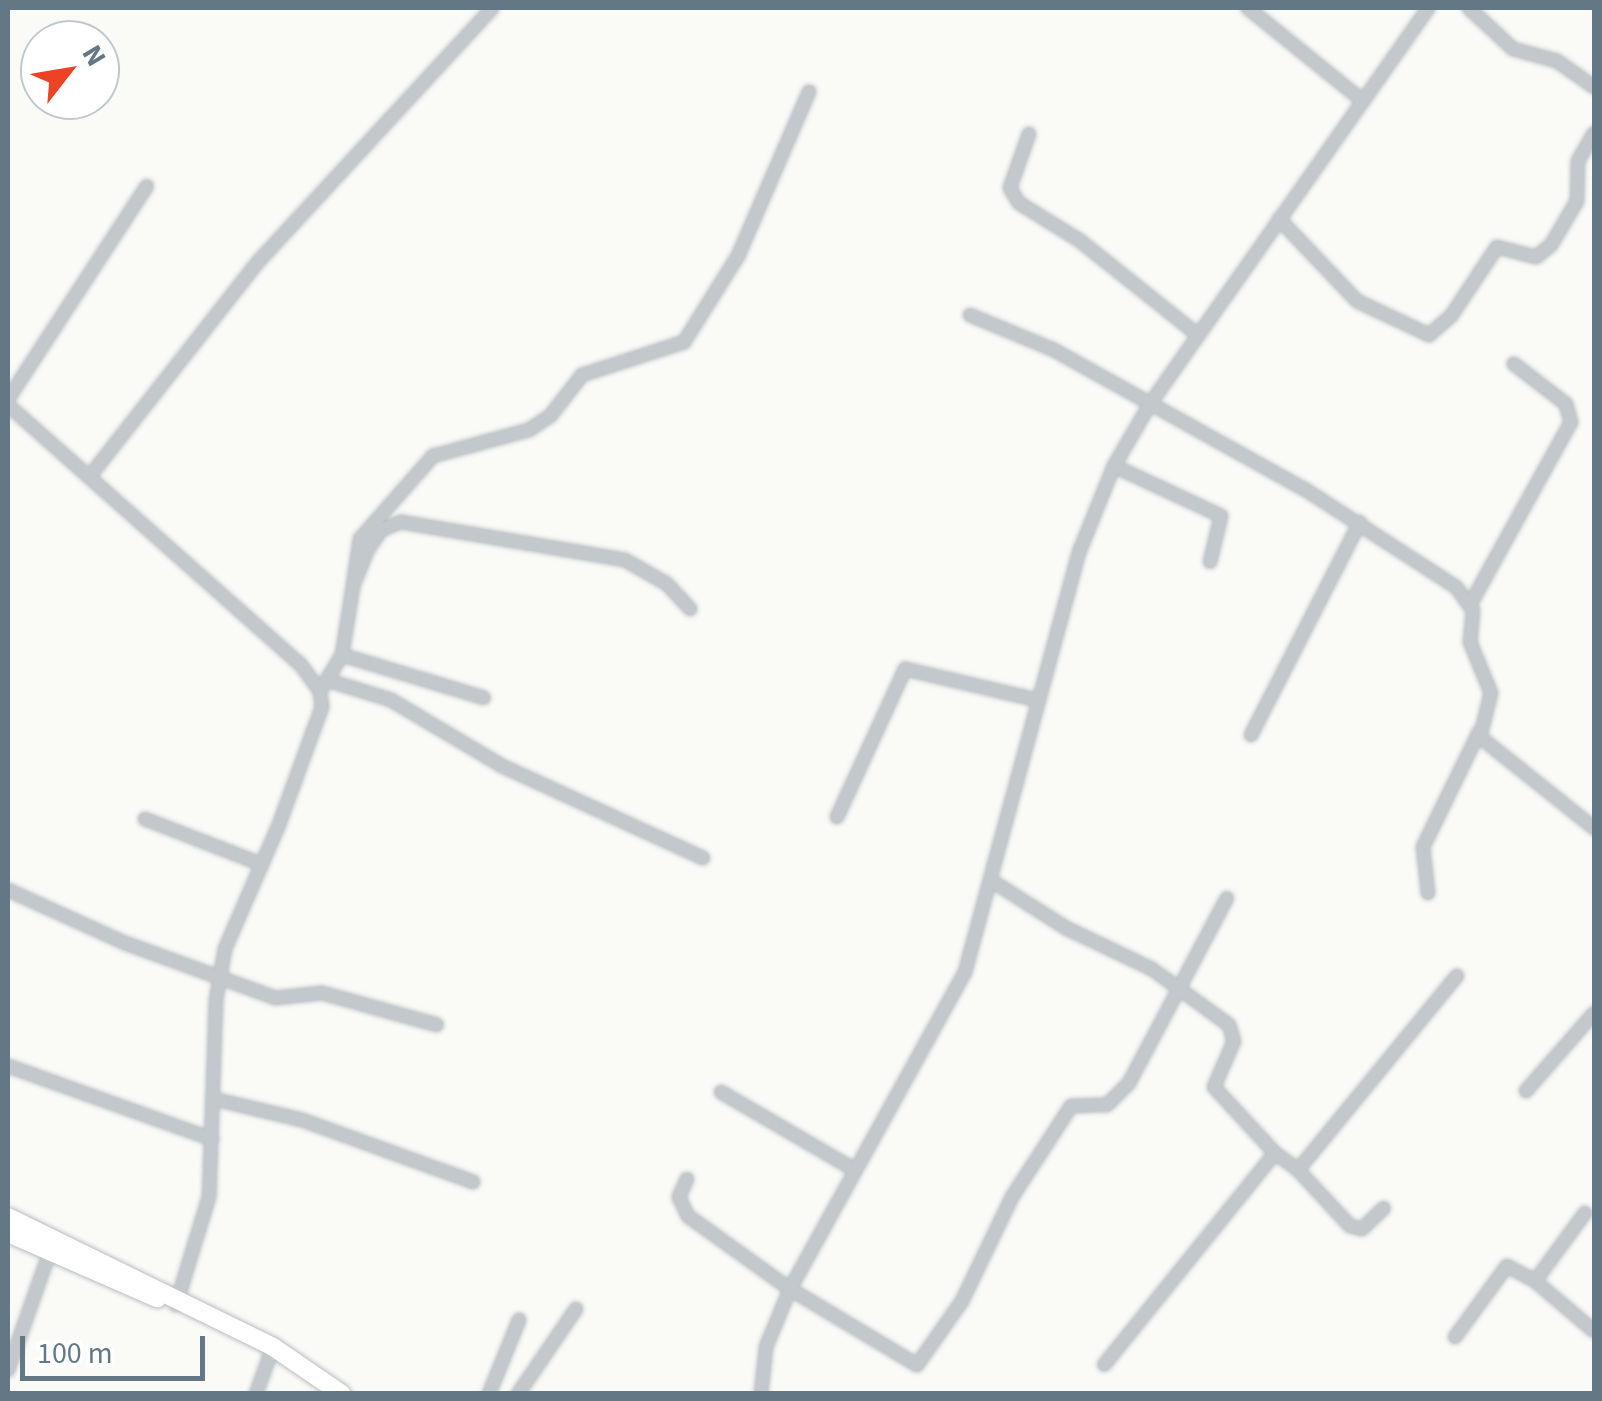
<!DOCTYPE html>
<style>
body{margin:0}
#map{position:relative;width:1602px;height:1401px;overflow:hidden;background:#fafaf7;font-family:"Source Sans 3",sans-serif}
div>[style]{position:absolute}
[style*='--x']{left:calc(var(--x)*1px);top:calc(var(--y)*1px);width:calc(var(--w)*1px);rotate:calc(var(--a)*1deg)}
.roads{filter:drop-shadow(0 0 2px #b7bec2) drop-shadow(0 0 2px #b7bec2)}
.street>*{height:12px;margin:-6px;padding:0 6px;transform-origin:6px;border-radius:6px;background:#c3c8cc}
.secondary>*{height:18px;margin:-9px;padding:0 9px;transform-origin:9px;border-radius:9px;background:#fff}
span{translate:-50% -50%;white-space:nowrap;text-align:center;line-height:1.15;-webkit-text-stroke:10px #fff;paint-order:stroke}
.frame{position:absolute;inset:0;border:10px solid #637884;pointer-events:none}
.north{position:absolute;left:20px;top:20px;width:100px;height:100px;box-sizing:border-box;background:#fff;border:2px solid #c1c9ce;border-radius:50%;rotate:59deg;font-size:28px;font-weight:700;line-height:40px;text-align:center;color:#637884}
.north::after{content:'';display:block;margin:auto;width:35px;height:45px;background:#ed4324;clip-path:polygon(50% 0,100% 100%,50% 72%,0 100%)}
.scale{position:absolute;left:20px;top:1336px;width:185px;height:45px;box-sizing:border-box;border:5px solid #637884;border-top:0;padding-left:12px;font-size:30px;line-height:35px;white-space:nowrap;color:#637884;-webkit-text-stroke:8px #fff;paint-order:stroke}
</style>
<div id="map">
<div class="roads">
<div class="street">
<i style="--x:1248;--y:8;--w:148;--a:39"></i>
<i style="--x:1469;--y:8;--w:60;--a:43"></i>
<i style="--x:1513;--y:49;--w:46;--a:15.3"></i>
<i style="--x:1557;--y:61;--w:45;--a:35.1"></i>
<i style="--x:1029;--y:134;--w:57;--a:109.4"></i>
<i style="--x:1010;--y:188;--w:17;--a:59"></i>
<i style="--x:1019;--y:203;--w:70;--a:31.7"></i>
<i style="--x:1079;--y:240;--w:152;--a:38.6"></i>
<i style="--x:1279;--y:219;--w:113;--a:46.4"></i>
<i style="--x:1357;--y:301;--w:80;--a:25.3"></i>
<i style="--x:1429;--y:335;--w:29;--a:-41"></i>
<i style="--x:1451;--y:316;--w:83;--a:-56.3"></i>
<i style="--x:1497;--y:247;--w:40;--a:14.4"></i>
<i style="--x:1536;--y:257;--w:19;--a:-39"></i>
<i style="--x:1551;--y:245;--w:51;--a:-59.4"></i>
<i style="--x:1577;--y:201;--w:40;--a:-88.6"></i>
<i style="--x:1578;--y:161;--w:32;--a:-60"></i>
<i style="--x:970;--y:315;--w:91;--a:22.6"></i>
<i style="--x:1054;--y:350;--w:288;--a:29.1"></i>
<i style="--x:1306;--y:490;--w:179;--a:32.9"></i>
<i style="--x:1456;--y:587;--w:29;--a:54"></i>
<i style="--x:1473;--y:610;--w:32;--a:95"></i>
<i style="--x:1470;--y:642;--w:55;--a:67.6"></i>
<i style="--x:1491;--y:693;--w:45;--a:104"></i>
<i style="--x:1480;--y:737;--w:146;--a:38.6"></i>
<i style="--x:8;--y:399;--w:254;--a:-56.9"></i>
<i style="--x:8;--y:405;--w:392;--a:41.6"></i>
<i style="--x:301;--y:665;--w:32;--a:54"></i>
<i style="--x:320;--y:691;--w:16;--a:83"></i>
<i style="--x:322;--y:707;--w:128;--a:110.1"></i>
<i style="--x:278;--y:827;--w:133;--a:113.5"></i>
<i style="--x:225;--y:949;--w:52;--a:100"></i>
<i style="--x:216;--y:1000;--w:197;--a:92"></i>
<i style="--x:209;--y:1197;--w:113;--a:107"></i>
<i style="--x:1114;--y:466;--w:118;--a:25"></i>
<i style="--x:1221;--y:516;--w:47;--a:103.4"></i>
<i style="--x:90;--y:476;--w:272;--a:-51.9"></i>
<i style="--x:258;--y:262;--w:345;--a:-47.3"></i>
<i style="--x:353;--y:586;--w:48;--a:-81.5"></i>
<i style="--x:360;--y:539;--w:111;--a:-48.7"></i>
<i style="--x:433;--y:456;--w:99;--a:-15.2"></i>
<i style="--x:529;--y:430;--w:27;--a:-34"></i>
<i style="--x:551;--y:415;--w:51;--a:-52.2"></i>
<i style="--x:582;--y:375;--w:107;--a:-17.9"></i>
<i style="--x:684;--y:342;--w:102;--a:-57.9"></i>
<i style="--x:738;--y:256;--w:179;--a:-66.6"></i>
<i style="--x:1471;--y:603;--w:207;--a:-61.1"></i>
<i style="--x:1571;--y:422;--w:19;--a:-106"></i>
<i style="--x:1566;--y:404;--w:66;--a:-142.4"></i>
<i style="--x:342;--y:655;--w:148;--a:16.8"></i>
<i style="--x:330;--y:681;--w:64;--a:17.3"></i>
<i style="--x:391;--y:700;--w:129;--a:30.7"></i>
<i style="--x:502;--y:766;--w:221;--a:24.6"></i>
<i style="--x:320;--y:691;--w:42;--a:-58.6"></i>
<i style="--x:342;--y:655;--w:70;--a:-80.9"></i>
<i style="--x:353;--y:586;--w:38;--a:-68"></i>
<i style="--x:367;--y:551;--w:25;--a:-56"></i>
<i style="--x:381;--y:530;--w:22;--a:-22"></i>
<i style="--x:401;--y:522;--w:227;--a:9.6"></i>
<i style="--x:625;--y:560;--w:48;--a:29.7"></i>
<i style="--x:667;--y:584;--w:34;--a:47"></i>
<i style="--x:1251;--y:735;--w:239;--a:-62.9"></i>
<i style="--x:837;--y:817;--w:163;--a:-65.3"></i>
<i style="--x:905;--y:669;--w:136;--a:13.2"></i>
<i style="--x:145;--y:819;--w:124;--a:21.2"></i>
<i style="--x:992;--y:881;--w:88;--a:32.4"></i>
<i style="--x:1066;--y:928;--w:95;--a:25.5"></i>
<i style="--x:1152;--y:969;--w:95;--a:36"></i>
<i style="--x:1229;--y:1025;--w:17;--a:73"></i>
<i style="--x:1234;--y:1041;--w:50;--a:113.5"></i>
<i style="--x:1214;--y:1087;--w:90;--a:47.3"></i>
<i style="--x:1275;--y:1153;--w:272;--a:128.9"></i>
<i style="--x:8;--y:890;--w:128;--a:24.4"></i>
<i style="--x:125;--y:943;--w:160;--a:20.1"></i>
<i style="--x:275;--y:998;--w:47;--a:-6.1"></i>
<i style="--x:322;--y:993;--w:119;--a:15.5"></i>
<i style="--x:1428;--y:893;--w:46;--a:-96.2"></i>
<i style="--x:1423;--y:847;--w:128;--a:-64"></i>
<i style="--x:8;--y:1066;--w:217;--a:19.7"></i>
<i style="--x:1526;--y:1091;--w:103;--a:-48.9"></i>
<i style="--x:721;--y:1092;--w:155;--a:30.2"></i>
<i style="--x:214;--y:1099;--w:90;--a:13.4"></i>
<i style="--x:302;--y:1120;--w:182;--a:19.9"></i>
<i style="--x:1275;--y:1153;--w:29;--a:36"></i>
<i style="--x:1298;--y:1170;--w:251;--a:-50.7"></i>
<i style="--x:1298;--y:1170;--w:76;--a:47.1"></i>
<i style="--x:1350;--y:1226;--w:12;--a:14"></i>
<i style="--x:1362;--y:1229;--w:30;--a:-44"></i>
<i style="--x:687;--y:1179;--w:20;--a:114"></i>
<i style="--x:679;--y:1197;--w:21;--a:65"></i>
<i style="--x:688;--y:1216;--w:125;--a:35.6"></i>
<i style="--x:790;--y:1289;--w:148;--a:30.9"></i>
<i style="--x:917;--y:1365;--w:78;--a:-54.9"></i>
<i style="--x:962;--y:1301;--w:115;--a:-64.3"></i>
<i style="--x:1012;--y:1197;--w:108;--a:-57"></i>
<i style="--x:1071;--y:1106;--w:36;--a:-2"></i>
<i style="--x:1107;--y:1105;--w:31;--a:-45"></i>
<i style="--x:1129;--y:1083;--w:209;--a:-62.1"></i>
<i style="--x:1585;--y:1213;--w:84;--a:126.3"></i>
<i style="--x:1535;--y:1281;--w:77;--a:40.3"></i>
<i style="--x:1455;--y:1337;--w:88;--a:-53.8"></i>
<i style="--x:1507;--y:1266;--w:32;--a:28"></i>
<i style="--x:8;--y:1370;--w:132;--a:-70.5"></i>
<i style="--x:256;--y:1394;--w:50;--a:-70.1"></i>
<i style="--x:489;--y:1394;--w:80;--a:-67.9"></i>
<i style="--x:518;--y:1394;--w:103;--a:-55.7"></i>
<i style="--x:761;--y:1394;--w:47;--a:-83.9"></i>
<i style="--x:766;--y:1347;--w:63;--a:-67.5"></i>
<i style="--x:790;--y:1289;--w:362;--a:-61.1"></i>
<i style="--x:965;--y:972;--w:437;--a:-74.8"></i>
<i style="--x:1080;--y:550;--w:91;--a:-68"></i>
<i style="--x:1114;--y:466;--w:72;--a:-59.9"></i>
<i style="--x:1150;--y:404;--w:484;--a:-54.9"></i>
</div>
<div class="secondary">
<i style="--x:8;--y:1217;--w:295;--a:26.1"></i>
<i style="--x:273;--y:1347;--w:83;--a:34.3"></i>
<i style="--x:8;--y:1233;--w:163;--a:23.6"></i>
</div>
</div>
<div class="frame"></div>
<div class="north">N</div>
<div class="scale">100 m</div>
</div>
